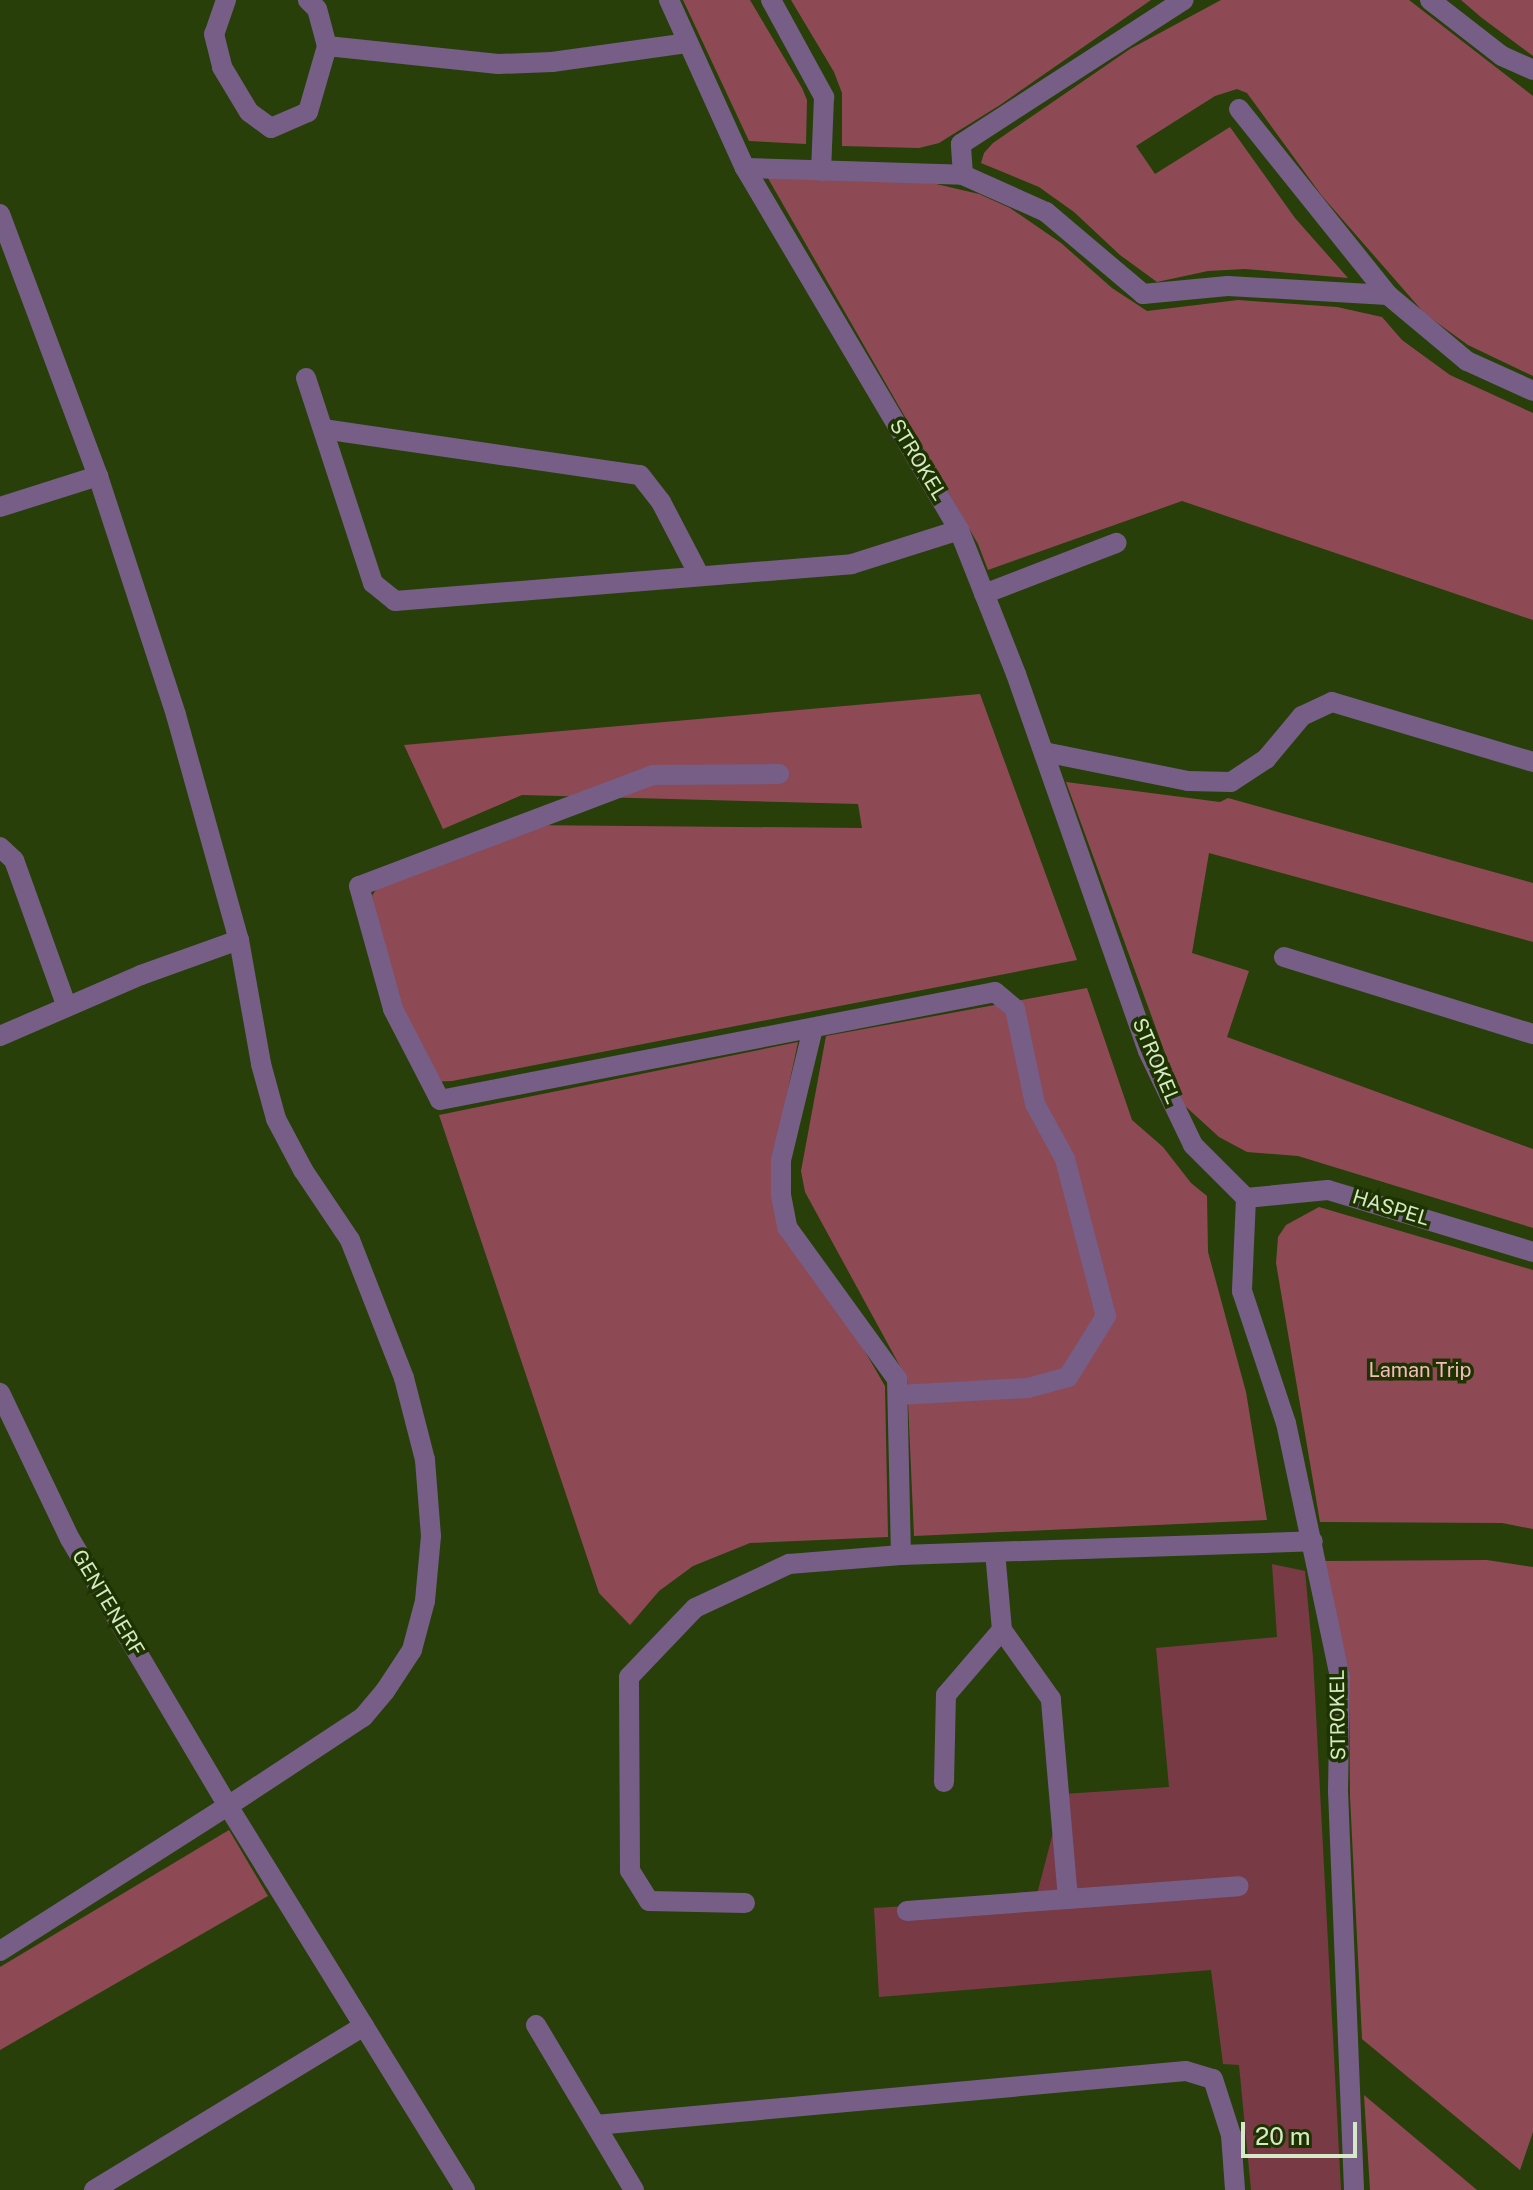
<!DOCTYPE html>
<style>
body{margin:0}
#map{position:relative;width:1533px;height:2190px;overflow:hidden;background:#283f0a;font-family:"Public Sans",sans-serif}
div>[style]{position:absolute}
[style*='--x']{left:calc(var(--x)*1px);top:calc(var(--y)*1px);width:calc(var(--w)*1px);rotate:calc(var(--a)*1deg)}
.green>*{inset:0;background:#783a45}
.forest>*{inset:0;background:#8d4a55}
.lane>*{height:20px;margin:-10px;padding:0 10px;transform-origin:10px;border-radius:10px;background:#765e87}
.street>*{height:20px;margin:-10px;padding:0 10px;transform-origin:10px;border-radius:10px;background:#765e87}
span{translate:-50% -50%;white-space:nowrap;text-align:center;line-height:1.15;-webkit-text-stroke:7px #1e3400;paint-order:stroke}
.street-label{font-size:20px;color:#d6e9c6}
.park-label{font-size:20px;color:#f7b8c0}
.scale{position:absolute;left:1241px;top:2122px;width:116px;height:36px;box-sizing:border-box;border:4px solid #d6e9c6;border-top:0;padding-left:10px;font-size:24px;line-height:28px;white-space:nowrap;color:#d6e9c6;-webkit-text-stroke:6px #1e3400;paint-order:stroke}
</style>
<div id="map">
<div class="green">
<i style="clip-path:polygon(1272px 1564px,1305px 1571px,1313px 1657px,1341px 2190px,1251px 2190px,1239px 2065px,1223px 2064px,1211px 1970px,879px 1997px,874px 1908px,1036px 1898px,1063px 1794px,1169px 1787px,1156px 1648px,1277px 1637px)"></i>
</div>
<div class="forest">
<i style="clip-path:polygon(683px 0,750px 0,802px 88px,807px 100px,806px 144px,749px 141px)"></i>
<i style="clip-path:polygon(791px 0,1151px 0,1000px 105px,939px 143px,919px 148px,842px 146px,842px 93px,834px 72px)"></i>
<i style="clip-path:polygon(1221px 0,1409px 0,1533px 96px,1533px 376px,1468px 345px,1425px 314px,1322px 196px,1247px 93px,1237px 89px,1215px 96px,1136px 146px,1155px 174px,1230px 127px,1295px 218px,1348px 278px,1245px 269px,1208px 271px,1157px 282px,1120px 255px,1074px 212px,1039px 187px,981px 163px,984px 153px,993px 143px,1130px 49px)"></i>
<i style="clip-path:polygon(1461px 0,1533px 0,1533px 56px,1482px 18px)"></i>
<i style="clip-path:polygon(765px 173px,919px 180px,979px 194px,1010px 208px,1061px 243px,1112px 288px,1147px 311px,1238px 300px,1337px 307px,1382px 317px,1402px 340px,1450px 375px,1533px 413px,1533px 620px,1182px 501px,988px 570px,978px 544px)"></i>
<i style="clip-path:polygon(980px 694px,1077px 960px,452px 1081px,428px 1082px,396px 990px,372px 896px,380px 883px,524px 825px,862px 828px,858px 804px,522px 795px,443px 829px,404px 745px)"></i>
<i style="clip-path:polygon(1066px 782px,1220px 802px,1228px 798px,1533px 883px,1533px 942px,1209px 853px,1192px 953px,1249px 971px,1227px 1037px,1533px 1149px,1533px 1228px,1298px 1156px,1247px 1152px,1219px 1137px,1184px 1105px)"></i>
<i style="clip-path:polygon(1087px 988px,1132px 1120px,1163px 1147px,1191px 1183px,1207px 1196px,1208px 1252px,1246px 1392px,1267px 1520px,914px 1536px,907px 1379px,805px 1192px,801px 1171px,826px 1036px)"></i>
<i style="clip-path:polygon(798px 1042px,772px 1165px,777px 1200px,885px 1386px,888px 1537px,750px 1543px,693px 1566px,659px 1591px,630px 1625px,599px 1593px,439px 1115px)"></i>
<i style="clip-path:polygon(1319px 1207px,1533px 1270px,1533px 1529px,1502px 1523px,1320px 1522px,1276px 1263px,1278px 1237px,1286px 1225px)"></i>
<i style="clip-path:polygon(1487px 1560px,1533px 1567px,1533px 2132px,1520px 2170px,1362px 2039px,1350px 1796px,1349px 1672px,1324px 1561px)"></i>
<i style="clip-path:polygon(229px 1830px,268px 1896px,0 2050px,0 1967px)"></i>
<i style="clip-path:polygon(1364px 2095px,1477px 2190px,1370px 2190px)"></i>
</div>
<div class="lane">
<i style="--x:226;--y:0;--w:36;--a:109"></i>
<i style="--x:214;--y:34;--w:34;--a:76"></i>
<i style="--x:222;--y:67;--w:52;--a:59"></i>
<i style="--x:249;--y:112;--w:27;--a:36"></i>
<i style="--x:271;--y:128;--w:40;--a:-23.4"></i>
<i style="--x:308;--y:112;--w:69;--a:-73.9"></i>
<i style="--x:327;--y:46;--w:38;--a:-105"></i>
<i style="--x:317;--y:9;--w:13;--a:-135"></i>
<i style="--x:771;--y:0;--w:111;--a:61.3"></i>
<i style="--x:824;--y:97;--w:74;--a:92.3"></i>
<i style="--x:1430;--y:0;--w:91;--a:37.9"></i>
<i style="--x:1502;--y:56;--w:34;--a:24"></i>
<i style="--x:327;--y:46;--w:172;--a:6"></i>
<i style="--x:498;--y:64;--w:54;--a:-2.1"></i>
<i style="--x:552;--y:62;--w:136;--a:-8"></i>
<i style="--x:1239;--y:109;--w:238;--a:51.3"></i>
<i style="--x:745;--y:168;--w:218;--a:1.8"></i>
<i style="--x:963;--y:175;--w:91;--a:24"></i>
<i style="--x:1046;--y:212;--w:127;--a:40.2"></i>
<i style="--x:1143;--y:294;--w:85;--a:-5.4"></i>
<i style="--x:1228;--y:286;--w:160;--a:3.2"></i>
<i style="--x:1388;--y:295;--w:103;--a:39.9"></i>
<i style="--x:1467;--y:361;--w:72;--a:24.4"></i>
<i style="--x:963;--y:175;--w:31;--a:-94"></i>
<i style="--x:961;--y:144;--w:265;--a:-32.9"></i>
<i style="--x:0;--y:214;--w:280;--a:69.5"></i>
<i style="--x:98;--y:476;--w:251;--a:71.9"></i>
<i style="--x:176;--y:715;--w:234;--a:74.4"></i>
<i style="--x:239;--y:940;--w:126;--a:79.9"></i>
<i style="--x:261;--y:1064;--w:57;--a:74.7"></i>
<i style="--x:276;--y:1119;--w:58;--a:62.1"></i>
<i style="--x:303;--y:1170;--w:84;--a:56.1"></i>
<i style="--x:350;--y:1240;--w:148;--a:68.6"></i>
<i style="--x:404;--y:1378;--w:85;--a:75.6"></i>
<i style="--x:425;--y:1460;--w:76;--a:85.5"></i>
<i style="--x:431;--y:1536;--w:65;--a:95.3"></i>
<i style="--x:425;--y:1601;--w:51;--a:104.9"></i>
<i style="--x:412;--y:1650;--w:49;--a:123.4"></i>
<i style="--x:385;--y:1691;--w:34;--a:130"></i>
<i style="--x:363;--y:1717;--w:162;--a:146.6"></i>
<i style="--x:228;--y:1806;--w:310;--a:-120.6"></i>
<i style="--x:70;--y:1539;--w:162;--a:-115.6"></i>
<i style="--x:306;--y:378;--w:216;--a:71.9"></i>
<i style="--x:373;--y:583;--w:28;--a:39"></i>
<i style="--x:395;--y:601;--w:458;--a:-4.6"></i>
<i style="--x:852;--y:564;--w:112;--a:-17.6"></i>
<i style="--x:323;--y:429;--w:320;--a:8.3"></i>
<i style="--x:640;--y:475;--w:34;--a:52"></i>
<i style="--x:661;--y:502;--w:82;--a:62.5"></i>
<i style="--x:0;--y:507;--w:103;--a:-17.6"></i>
<i style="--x:984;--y:594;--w:142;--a:-21.1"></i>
<i style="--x:1044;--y:752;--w:147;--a:11.4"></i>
<i style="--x:1188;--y:781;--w:43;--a:1.3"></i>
<i style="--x:1231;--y:782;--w:42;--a:-33.3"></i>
<i style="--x:1266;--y:759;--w:56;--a:-50.1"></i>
<i style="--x:1302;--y:716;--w:33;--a:-25"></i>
<i style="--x:1332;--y:702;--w:210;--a:16.6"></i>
<i style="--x:779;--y:774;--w:126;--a:179.5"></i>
<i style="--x:653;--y:775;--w:314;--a:159.3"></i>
<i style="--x:359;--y:886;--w:128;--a:74.5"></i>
<i style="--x:393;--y:1009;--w:102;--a:62.7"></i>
<i style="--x:440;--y:1100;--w:565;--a:-11.01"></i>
<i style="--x:995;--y:992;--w:26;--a:40"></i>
<i style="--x:1015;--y:1009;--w:97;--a:78.1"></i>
<i style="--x:1035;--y:1104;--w:63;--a:61.4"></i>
<i style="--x:1065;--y:1159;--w:162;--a:75.4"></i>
<i style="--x:1106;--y:1316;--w:72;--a:121.9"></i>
<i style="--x:1068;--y:1377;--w:41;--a:164.6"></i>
<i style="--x:1028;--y:1388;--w:130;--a:176.9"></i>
<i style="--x:0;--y:847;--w:19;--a:43"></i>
<i style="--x:14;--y:860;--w:156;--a:70.2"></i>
<i style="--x:1284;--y:957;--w:261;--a:17.2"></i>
<i style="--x:813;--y:1028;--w:136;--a:103.6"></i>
<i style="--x:781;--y:1160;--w:35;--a:90"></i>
<i style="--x:781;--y:1195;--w:33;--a:79"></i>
<i style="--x:787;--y:1227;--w:188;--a:54.1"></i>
<i style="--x:897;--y:1379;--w:176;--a:88.7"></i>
<i style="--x:901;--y:1555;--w:412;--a:-1.9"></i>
<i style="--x:0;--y:1036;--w:154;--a:-23.4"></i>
<i style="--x:141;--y:975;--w:104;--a:-19.7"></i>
<i style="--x:944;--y:1782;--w:87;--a:-88.7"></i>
<i style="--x:946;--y:1695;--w:86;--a:-49.3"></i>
<i style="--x:1068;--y:1899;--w:171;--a:-4.3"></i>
<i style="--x:745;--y:1903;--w:96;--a:-178.8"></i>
<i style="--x:649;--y:1901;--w:36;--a:-122"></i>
<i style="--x:630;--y:1871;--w:194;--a:-90.3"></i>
<i style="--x:629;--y:1677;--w:95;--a:-46.3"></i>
<i style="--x:695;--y:1608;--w:104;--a:-25.1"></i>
<i style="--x:789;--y:1564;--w:112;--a:-4.6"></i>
<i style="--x:907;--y:1911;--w:161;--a:-4.3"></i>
<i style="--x:1068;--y:1899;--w:201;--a:-94.9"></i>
<i style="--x:1051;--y:1699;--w:85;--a:-125.4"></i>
<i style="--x:1002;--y:1630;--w:78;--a:-95.1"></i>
<i style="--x:536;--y:2025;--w:192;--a:59.3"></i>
<i style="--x:596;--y:2125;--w:592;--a:-5.23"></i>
<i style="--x:1186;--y:2071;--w:28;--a:17"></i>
<i style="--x:1213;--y:2079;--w:59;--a:72.2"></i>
<i style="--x:1231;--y:2135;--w:55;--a:85.8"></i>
</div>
<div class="street">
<i style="--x:669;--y:0;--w:184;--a:65.7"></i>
<i style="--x:745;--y:168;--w:421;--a:59.4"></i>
<i style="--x:959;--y:530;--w:155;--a:68.4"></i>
<i style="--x:1016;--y:674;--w:399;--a:70.7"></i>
<i style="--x:1148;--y:1051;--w:104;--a:64.4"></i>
<i style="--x:1193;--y:1145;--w:75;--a:45"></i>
<i style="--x:1246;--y:1198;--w:93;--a:92.5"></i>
<i style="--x:1242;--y:1291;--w:139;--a:71.6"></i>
<i style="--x:1286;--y:1423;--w:259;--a:78"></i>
<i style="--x:1340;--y:1676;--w:115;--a:91"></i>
<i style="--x:1338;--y:1791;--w:399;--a:87.7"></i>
<i style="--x:1246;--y:1198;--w:82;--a:-5.6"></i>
<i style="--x:1328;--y:1190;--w:214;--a:16.8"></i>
<i style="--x:0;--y:1951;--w:270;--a:-32.5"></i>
<i style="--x:228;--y:1806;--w:451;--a:58.3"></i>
<i style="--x:94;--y:2190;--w:316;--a:-31.3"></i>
</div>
<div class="street-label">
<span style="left:918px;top:460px;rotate:59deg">STROKEL</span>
<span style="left:1156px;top:1061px;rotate:67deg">STROKEL</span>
<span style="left:1391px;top:1208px;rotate:17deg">HASPEL</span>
<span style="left:108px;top:1603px;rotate:59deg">GENTENERF</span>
<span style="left:1338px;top:1715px;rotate:-91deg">STROKEL</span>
</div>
<div class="park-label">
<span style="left:1420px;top:1370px">Laman Trip</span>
</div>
<div class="scale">20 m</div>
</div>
